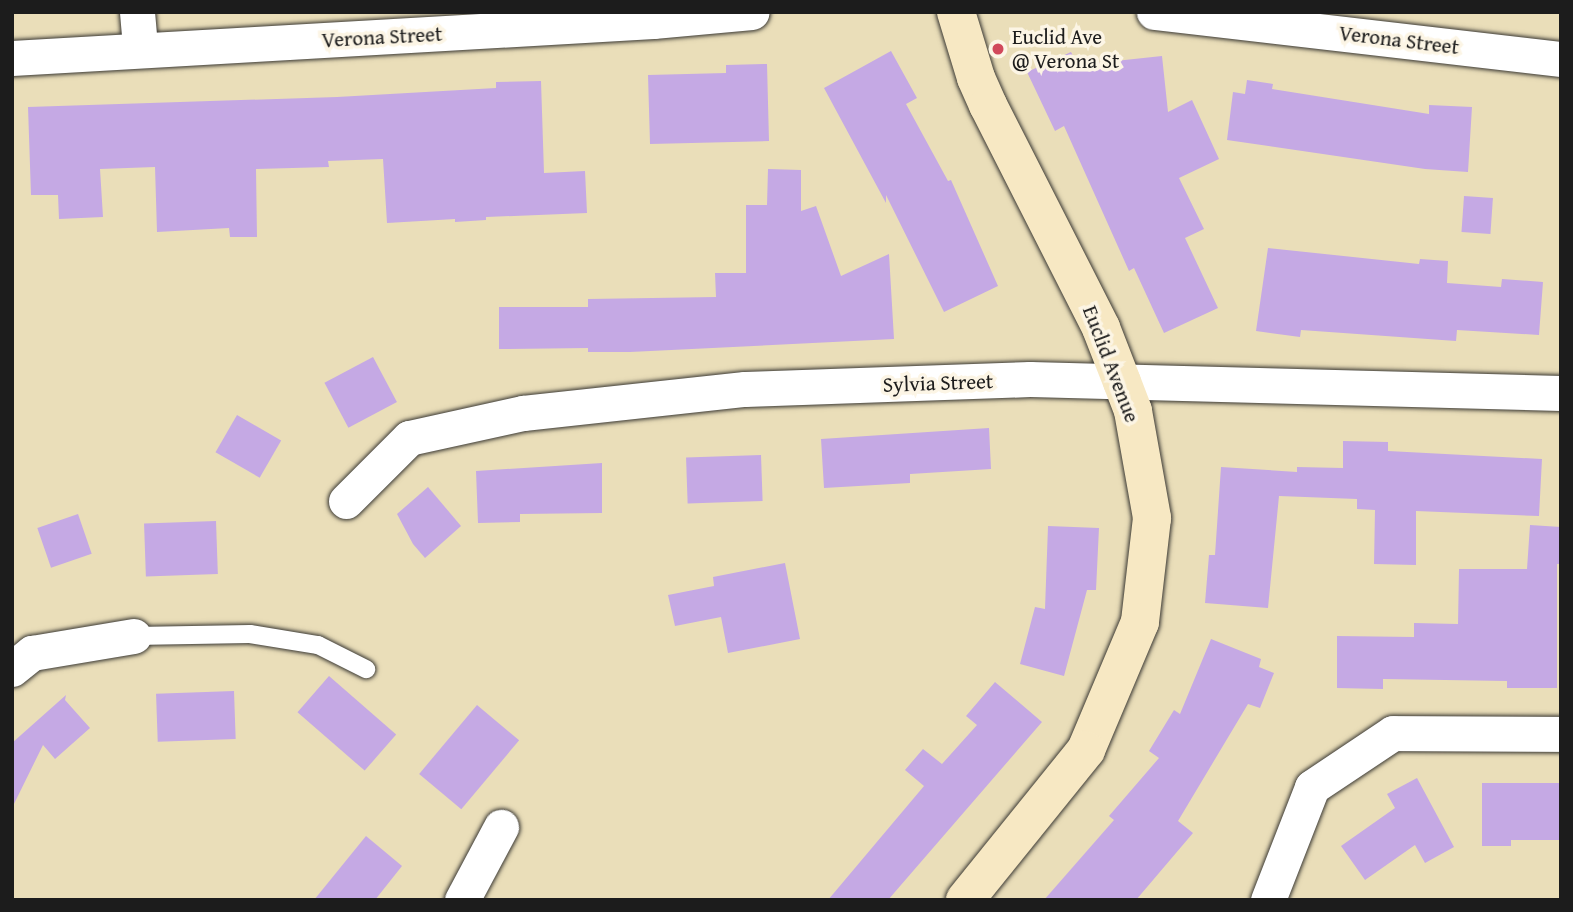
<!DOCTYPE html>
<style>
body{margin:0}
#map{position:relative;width:1573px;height:912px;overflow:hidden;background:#eadeb9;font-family:"Gentium Book Plus",serif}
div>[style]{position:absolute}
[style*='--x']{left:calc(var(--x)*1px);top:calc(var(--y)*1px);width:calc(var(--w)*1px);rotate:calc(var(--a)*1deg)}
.building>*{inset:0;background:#c5a9e4;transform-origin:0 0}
.roads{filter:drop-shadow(0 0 2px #3b3934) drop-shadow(0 0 2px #3b3934)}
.lane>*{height:18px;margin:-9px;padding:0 9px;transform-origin:9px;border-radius:9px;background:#fff}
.street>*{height:35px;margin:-17.5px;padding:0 17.5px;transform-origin:17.5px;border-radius:17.5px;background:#fff}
.secondary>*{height:38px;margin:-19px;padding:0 19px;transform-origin:19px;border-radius:19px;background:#f7e8c3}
.dots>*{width:19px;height:19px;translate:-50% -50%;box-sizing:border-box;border:4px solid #fcf5e5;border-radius:50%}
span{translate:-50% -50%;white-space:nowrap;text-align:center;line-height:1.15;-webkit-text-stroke:7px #fcf5e5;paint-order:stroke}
.street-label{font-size:21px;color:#1c1c1c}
.poi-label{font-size:21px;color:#1c1c1c}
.left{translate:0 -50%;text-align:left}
.frame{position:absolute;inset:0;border:14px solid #1c1c1c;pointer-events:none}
</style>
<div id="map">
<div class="building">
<i style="clip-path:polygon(891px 51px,917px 98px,906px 104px,948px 181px,951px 180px,998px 286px,944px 312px,886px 195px,886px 203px,824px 88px)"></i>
<i style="clip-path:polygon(1071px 52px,1078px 65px,1162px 56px,1168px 112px,1192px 100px,1219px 159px,1179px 178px,1204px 229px,1185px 238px,1218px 308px,1164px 333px,1134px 268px,1129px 271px,1064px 126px,1055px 131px,1027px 72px)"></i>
<i style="clip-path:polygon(767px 64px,769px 141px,650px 144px,648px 75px,726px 73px,726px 65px)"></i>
<i style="clip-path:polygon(1247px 80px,1273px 84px,1272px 89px,1429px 114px,1429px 105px,1472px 107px,1468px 172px,1425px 169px,1227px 140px,1233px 92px,1245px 94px)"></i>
<i style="clip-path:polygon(541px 81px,544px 173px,585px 171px,587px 213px,486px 217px,486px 220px,455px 222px,455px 219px,387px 223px,383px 159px,328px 161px,329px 167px,256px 169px,257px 237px,230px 237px,229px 228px,157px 232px,155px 167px,100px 169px,103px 217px,59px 219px,58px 195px,31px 195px,28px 107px,337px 97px,496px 88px,496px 82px)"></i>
<i style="clip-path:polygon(768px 169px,801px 170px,801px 211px,816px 206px,841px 276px,889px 254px,894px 339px,630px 352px,588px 352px,588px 348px,499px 349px,499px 307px,588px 307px,588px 299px,716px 297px,715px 273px,746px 273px,746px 205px,767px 205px)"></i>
<i style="left:1464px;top:196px;width:29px;height:36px;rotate:4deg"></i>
<i style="clip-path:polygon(1268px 248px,1419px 264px,1420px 259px,1448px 261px,1447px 283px,1501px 287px,1502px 279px,1543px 282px,1539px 335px,1457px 330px,1456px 341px,1301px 330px,1300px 337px,1256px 331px)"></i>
<i style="left:373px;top:357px;width:51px;height:55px;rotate:62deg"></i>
<i style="left:237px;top:415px;width:51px;height:43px;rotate:30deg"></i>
<i style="clip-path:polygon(989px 428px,991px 469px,910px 474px,910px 483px,824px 488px,821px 439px)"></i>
<i style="clip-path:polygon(1343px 441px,1388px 442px,1388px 451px,1542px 459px,1539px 516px,1416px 511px,1416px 565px,1374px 564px,1375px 510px,1357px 509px,1357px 499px,1279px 496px,1268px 608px,1205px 603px,1209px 555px,1215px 555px,1221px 467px,1297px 472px,1297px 467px,1343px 468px)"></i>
<i style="left:761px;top:455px;width:46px;height:75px;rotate:88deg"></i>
<i style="clip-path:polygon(602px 463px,602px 513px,520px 514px,520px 522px,478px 523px,476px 471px)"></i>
<i style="clip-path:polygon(428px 487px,461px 526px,425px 558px,413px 544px,397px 514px)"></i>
<i style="left:78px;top:514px;width:42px;height:43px;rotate:71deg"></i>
<i style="left:216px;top:521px;width:53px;height:72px;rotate:88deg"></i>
<i style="clip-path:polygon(1530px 525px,1561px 527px,1561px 564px,1557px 564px,1557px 688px,1507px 688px,1507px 681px,1383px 679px,1383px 689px,1337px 688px,1337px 636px,1414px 637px,1414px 623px,1458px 624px,1459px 569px,1527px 569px)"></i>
<i style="clip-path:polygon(1048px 526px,1099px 528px,1096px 590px,1087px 590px,1064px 676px,1020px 664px,1035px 607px,1045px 609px)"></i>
<i style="clip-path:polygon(785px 563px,800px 639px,728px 653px,721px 617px,675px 626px,668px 595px,714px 586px,713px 577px)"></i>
<i style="clip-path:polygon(1211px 639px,1261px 659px,1259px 667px,1274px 673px,1260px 708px,1248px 704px,1178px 821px,1193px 833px,1136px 900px,1044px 900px,1114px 820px,1109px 816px,1159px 758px,1149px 751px,1174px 710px,1180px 714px)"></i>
<i style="left:329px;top:676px;width:89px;height:48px;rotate:41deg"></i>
<i style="clip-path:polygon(995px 682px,1042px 722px,888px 900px,828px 900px,924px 786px,905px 770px,923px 749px,942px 764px,977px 725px,966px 716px)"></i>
<i style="left:234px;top:691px;width:48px;height:78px;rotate:88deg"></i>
<i style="clip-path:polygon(66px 695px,65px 700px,90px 728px,55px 759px,43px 745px,12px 808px,12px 743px)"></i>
<i style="left:477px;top:705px;width:55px;height:90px;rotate:40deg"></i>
<i style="clip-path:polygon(1417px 778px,1454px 847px,1425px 863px,1415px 845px,1365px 880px,1341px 846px,1395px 808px,1387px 794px)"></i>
<i style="clip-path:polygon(1482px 783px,1561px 783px,1561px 840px,1511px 840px,1511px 846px,1482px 846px)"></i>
<i style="clip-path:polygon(366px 836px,402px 866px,375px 900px,314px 900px)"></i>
</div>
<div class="roads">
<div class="lane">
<i style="--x:134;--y:636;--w:116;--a:-1"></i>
<i style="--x:250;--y:634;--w:69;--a:9.2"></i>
<i style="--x:318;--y:645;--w:54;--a:26.6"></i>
</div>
<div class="street">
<i style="--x:137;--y:12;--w:38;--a:85"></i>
<i style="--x:1154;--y:12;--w:410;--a:6.6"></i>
<i style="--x:12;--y:58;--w:642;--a:-3.3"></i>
<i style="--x:653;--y:21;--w:99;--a:-5.2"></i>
<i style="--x:346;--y:501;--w:89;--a:-45"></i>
<i style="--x:409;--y:438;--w:117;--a:-12.4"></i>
<i style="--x:523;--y:413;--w:223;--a:-6.2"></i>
<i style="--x:745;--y:389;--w:285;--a:-2"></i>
<i style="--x:1030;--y:379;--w:531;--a:1.51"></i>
<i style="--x:12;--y:669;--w:26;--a:-39"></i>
<i style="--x:32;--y:653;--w:103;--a:-9.5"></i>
<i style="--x:462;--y:900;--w:83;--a:-61.9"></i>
<i style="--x:1268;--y:900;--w:121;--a:-68.7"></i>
<i style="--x:1312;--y:787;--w:97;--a:-33.7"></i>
<i style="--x:1393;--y:733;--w:168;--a:0.3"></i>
</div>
<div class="secondary">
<i style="--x:956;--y:12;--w:69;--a:73.1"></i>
<i style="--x:976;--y:78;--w:30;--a:66"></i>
<i style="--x:988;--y:105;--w:250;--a:63.1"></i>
<i style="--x:1101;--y:328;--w:58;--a:68.7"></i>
<i style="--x:1122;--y:382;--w:31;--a:69"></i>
<i style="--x:1133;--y:411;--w:109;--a:79.9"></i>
<i style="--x:1152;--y:518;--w:105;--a:96.6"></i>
<i style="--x:1140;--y:622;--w:139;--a:112.9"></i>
<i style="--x:1086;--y:750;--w:193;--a:128.9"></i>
</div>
</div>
<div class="dots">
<i style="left:998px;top:49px;background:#d1495b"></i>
</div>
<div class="street-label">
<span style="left:382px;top:37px;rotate:-3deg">Verona Street</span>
<span style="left:1399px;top:40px;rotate:7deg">Verona Street</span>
<span style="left:1111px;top:364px;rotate:69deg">Euclid Avenue</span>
<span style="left:938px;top:383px;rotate:-2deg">Sylvia Street</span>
</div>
<div class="poi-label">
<span class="left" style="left:1012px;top:49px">Euclid Ave<br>@ Verona St</span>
</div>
<div class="frame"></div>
</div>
